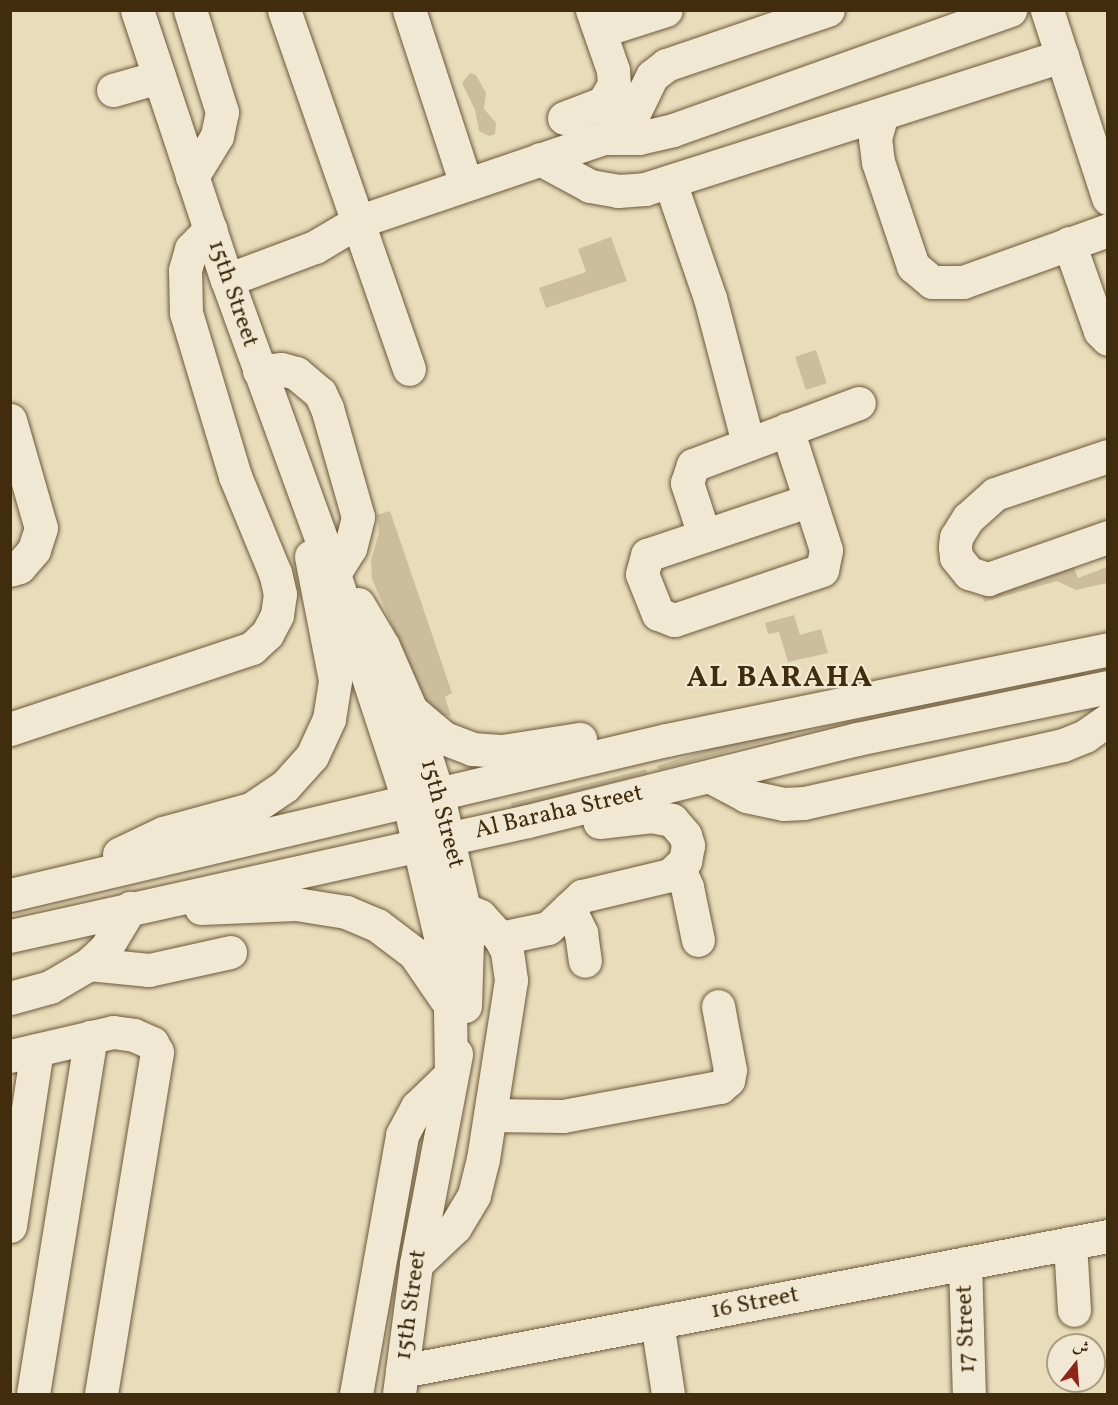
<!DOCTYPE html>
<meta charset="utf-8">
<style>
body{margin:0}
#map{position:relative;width:1118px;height:1405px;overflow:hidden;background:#e8dcba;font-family:Vollkorn,Amiri,serif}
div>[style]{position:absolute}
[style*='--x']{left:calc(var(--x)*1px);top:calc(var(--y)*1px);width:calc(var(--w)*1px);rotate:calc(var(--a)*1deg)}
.green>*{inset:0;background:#ccbe9d;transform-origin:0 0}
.roads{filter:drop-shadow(0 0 2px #6b5939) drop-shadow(0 0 2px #6b5939)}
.minor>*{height:33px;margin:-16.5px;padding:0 16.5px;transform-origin:16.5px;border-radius:16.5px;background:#f0e8d2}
span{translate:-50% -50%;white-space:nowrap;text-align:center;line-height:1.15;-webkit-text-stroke:4.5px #f0e8d2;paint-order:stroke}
.street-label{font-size:24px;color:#412d0e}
.district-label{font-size:30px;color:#412d0e;font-weight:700;letter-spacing:1.5px}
.frame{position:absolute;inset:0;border:12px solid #412d0e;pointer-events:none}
.north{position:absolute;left:1046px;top:1333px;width:60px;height:60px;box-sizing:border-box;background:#f0e8d2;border:2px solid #aa9d84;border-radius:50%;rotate:17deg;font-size:16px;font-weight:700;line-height:24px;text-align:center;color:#412d0e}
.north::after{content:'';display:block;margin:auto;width:21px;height:27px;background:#8f2418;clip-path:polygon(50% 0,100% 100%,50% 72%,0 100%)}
</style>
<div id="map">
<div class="green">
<i style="clip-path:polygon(470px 73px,476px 75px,486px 93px,484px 109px,496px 123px,495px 134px,489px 136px,479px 131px,475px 110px,462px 83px)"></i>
<i style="clip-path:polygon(611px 237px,627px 281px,546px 308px,539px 288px,586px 272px,578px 249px)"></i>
<i style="left:816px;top:350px;width:35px;height:22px;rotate:72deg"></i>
<i style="clip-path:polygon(390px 511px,452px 693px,445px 697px,451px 716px,442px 715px,426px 704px,372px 579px,371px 560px,379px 533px,377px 515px)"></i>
<i style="clip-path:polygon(1072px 562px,1078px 578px,1107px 567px,1107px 583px,1076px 590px,1057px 581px,984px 602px,981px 587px)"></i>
<i style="clip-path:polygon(794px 615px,800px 635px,821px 629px,828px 653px,788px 662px,779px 632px,768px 634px,765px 623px)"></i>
<i style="left:1084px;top:669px;width:6px;height:138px;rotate:81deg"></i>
<i style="left:939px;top:698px;width:6px;height:137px;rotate:81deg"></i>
<i style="clip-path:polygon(792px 728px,794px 734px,659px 770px,657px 766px,748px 737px)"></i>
<i style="clip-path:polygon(646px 769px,647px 773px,512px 809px,511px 803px)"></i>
</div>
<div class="roads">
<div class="minor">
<i style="--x:137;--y:10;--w:285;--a:71.6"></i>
<i style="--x:227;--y:280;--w:313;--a:70"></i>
<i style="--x:334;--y:574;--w:237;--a:71.8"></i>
<i style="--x:408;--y:799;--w:141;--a:76.9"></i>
<i style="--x:440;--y:936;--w:74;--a:82.2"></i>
<i style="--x:450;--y:1009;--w:65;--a:89.1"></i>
<i style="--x:190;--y:10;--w:107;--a:72.6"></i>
<i style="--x:222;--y:112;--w:25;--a:102"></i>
<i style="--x:217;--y:136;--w:48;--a:121.4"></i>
<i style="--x:284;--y:10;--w:380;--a:70.8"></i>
<i style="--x:409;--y:10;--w:183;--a:71.9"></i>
<i style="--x:1047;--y:10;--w:198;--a:72"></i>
<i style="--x:600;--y:31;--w:69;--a:-17.7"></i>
<i style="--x:113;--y:90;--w:48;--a:-15.8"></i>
<i style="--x:882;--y:114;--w:25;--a:106"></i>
<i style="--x:875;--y:138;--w:24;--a:83"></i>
<i style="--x:878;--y:162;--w:110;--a:71.4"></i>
<i style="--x:913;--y:266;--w:25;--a:40"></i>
<i style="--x:932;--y:282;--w:31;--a:0"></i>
<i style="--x:963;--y:282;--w:154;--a:-19.7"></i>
<i style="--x:564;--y:118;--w:42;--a:-21"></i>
<i style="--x:603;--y:103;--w:21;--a:-59"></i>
<i style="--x:614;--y:85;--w:15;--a:-94"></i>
<i style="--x:613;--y:70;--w:64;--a:-109.3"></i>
<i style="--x:604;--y:138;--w:35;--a:0"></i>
<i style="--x:639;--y:138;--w:35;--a:-13"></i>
<i style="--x:673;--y:130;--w:358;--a:-19.6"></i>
<i style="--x:540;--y:159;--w:57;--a:28.4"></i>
<i style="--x:590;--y:186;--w:28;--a:10"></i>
<i style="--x:618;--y:191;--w:27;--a:-4"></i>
<i style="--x:645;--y:189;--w:438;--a:-17.7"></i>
<i style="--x:670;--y:182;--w:123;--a:71"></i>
<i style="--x:710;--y:298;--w:150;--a:75.3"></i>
<i style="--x:1069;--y:243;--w:93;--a:70.6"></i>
<i style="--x:1100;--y:331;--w:11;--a:45"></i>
<i style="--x:227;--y:280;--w:94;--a:-20.6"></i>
<i style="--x:315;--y:247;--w:49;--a:-30.8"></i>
<i style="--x:357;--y:222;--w:261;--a:-18.8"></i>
<i style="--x:604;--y:138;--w:37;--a:-38"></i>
<i style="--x:633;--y:115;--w:43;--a:-64"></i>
<i style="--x:652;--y:76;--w:18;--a:-38"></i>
<i style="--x:666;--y:65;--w:171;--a:-18.8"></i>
<i style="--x:259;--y:371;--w:22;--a:-5"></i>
<i style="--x:281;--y:369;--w:16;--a:15"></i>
<i style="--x:296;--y:373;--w:31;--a:40"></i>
<i style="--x:320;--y:393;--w:17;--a:65"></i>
<i style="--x:327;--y:408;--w:113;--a:74.1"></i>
<i style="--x:358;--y:517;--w:32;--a:104"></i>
<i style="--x:350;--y:548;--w:31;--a:122"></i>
<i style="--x:10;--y:420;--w:112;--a:74"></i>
<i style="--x:41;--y:528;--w:23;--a:108"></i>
<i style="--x:34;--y:550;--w:23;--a:131"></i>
<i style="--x:19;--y:567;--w:9;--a:162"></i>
<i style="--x:787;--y:429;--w:127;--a:72.1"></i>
<i style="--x:826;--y:550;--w:20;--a:101"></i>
<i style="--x:822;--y:570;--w:156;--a:161.3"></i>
<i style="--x:674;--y:620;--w:17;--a:-159"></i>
<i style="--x:658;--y:614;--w:43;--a:-111.8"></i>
<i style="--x:642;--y:574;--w:20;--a:-75"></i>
<i style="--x:647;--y:555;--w:172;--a:-18.6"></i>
<i style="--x:1108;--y:456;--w:119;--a:161.4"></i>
<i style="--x:995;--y:494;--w:36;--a:138"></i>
<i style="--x:968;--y:518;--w:22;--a:122"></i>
<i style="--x:956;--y:537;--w:10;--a:96"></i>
<i style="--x:955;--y:547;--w:10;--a:84"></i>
<i style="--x:956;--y:557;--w:21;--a:51"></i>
<i style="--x:969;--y:573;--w:20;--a:18"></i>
<i style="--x:988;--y:579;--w:127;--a:-19.3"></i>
<i style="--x:704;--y:535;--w:55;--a:-108.1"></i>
<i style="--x:687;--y:483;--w:19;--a:-72"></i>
<i style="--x:693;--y:465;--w:177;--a:-20.5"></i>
<i style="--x:358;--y:604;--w:49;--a:59.2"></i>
<i style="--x:383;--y:646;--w:70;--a:66.4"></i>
<i style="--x:411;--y:710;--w:86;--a:72.4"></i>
<i style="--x:437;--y:792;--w:120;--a:77"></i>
<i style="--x:464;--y:909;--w:33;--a:85"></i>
<i style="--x:467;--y:942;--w:64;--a:91.8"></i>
<i style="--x:411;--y:710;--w:43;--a:40.3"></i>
<i style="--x:444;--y:738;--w:30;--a:21"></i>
<i style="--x:472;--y:749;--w:31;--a:4"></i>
<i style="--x:503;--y:751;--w:78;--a:-8.9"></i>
<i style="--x:10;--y:729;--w:255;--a:-18.5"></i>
<i style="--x:252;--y:648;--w:21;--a:-43"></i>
<i style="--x:267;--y:634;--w:21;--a:-62"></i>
<i style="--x:277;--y:615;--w:21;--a:-82"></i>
<i style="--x:280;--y:594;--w:22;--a:-103"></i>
<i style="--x:275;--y:573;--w:105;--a:-112.4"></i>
<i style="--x:235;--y:476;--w:170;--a:-106.7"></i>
<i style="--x:186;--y:313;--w:43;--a:-91.3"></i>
<i style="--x:185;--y:270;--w:22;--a:-74"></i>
<i style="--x:191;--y:249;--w:28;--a:-46"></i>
<i style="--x:711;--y:777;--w:40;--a:28"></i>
<i style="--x:746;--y:796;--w:39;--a:12"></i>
<i style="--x:784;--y:804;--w:20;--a:-3"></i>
<i style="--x:804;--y:803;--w:265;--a:-12.6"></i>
<i style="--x:1063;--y:745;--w:24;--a:-22"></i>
<i style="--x:1085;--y:736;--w:28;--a:-35"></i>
<i style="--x:119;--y:854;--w:49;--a:-25.5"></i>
<i style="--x:163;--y:833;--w:91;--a:-15.3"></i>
<i style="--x:251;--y:809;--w:41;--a:-34.1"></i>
<i style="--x:285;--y:786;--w:40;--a:-48"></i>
<i style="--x:312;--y:756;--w:41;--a:-65.3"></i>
<i style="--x:329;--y:719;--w:39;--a:-81"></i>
<i style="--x:335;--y:680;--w:126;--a:-101"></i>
<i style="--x:679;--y:869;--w:20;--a:66"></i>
<i style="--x:687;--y:887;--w:54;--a:78.3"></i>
<i style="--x:10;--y:895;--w:674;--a:-13.29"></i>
<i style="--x:666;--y:740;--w:451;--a:-11.6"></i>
<i style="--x:201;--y:908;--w:95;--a:-2.4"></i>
<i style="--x:296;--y:904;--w:51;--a:9.1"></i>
<i style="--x:346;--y:912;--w:34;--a:23"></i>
<i style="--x:377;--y:925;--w:46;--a:37.1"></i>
<i style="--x:414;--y:953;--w:55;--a:55.4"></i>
<i style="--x:569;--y:908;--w:28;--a:64"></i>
<i style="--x:581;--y:933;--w:28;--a:82"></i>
<i style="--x:10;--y:936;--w:531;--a:-12.52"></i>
<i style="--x:528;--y:821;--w:339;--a:-14"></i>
<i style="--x:857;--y:739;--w:256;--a:-11.7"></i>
<i style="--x:500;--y:938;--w:49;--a:-11.8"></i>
<i style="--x:548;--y:928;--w:47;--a:-43.3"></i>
<i style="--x:582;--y:896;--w:90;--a:-13.4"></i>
<i style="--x:670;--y:875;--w:21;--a:-43"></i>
<i style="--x:685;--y:861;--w:16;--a:-79"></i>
<i style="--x:688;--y:845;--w:10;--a:-107"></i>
<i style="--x:685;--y:835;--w:20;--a:-131"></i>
<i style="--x:672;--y:820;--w:20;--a:-169"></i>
<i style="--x:652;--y:816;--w:53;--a:173.5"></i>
<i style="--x:89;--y:964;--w:60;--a:5.7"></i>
<i style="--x:149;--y:970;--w:83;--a:-12.5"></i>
<i style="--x:10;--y:998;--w:41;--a:-15.4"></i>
<i style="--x:50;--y:987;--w:45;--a:-30.5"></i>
<i style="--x:89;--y:964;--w:23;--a:-43"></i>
<i style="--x:106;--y:948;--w:47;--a:-59"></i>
<i style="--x:10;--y:1056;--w:106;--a:-13.1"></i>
<i style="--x:113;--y:1032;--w:21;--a:8"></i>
<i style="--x:134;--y:1035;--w:20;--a:24"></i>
<i style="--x:152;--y:1043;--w:10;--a:61"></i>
<i style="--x:157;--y:1052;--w:347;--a:99.3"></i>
<i style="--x:490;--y:1115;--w:73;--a:0.8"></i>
<i style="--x:563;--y:1116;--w:160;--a:-10.5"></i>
<i style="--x:720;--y:1087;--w:11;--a:-41"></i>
<i style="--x:728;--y:1080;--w:10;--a:-79"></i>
<i style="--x:730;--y:1070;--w:65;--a:-100.6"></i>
<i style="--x:10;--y:1226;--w:178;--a:-81.3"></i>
<i style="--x:1070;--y:1243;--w:67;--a:86.6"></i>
<i style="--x:965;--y:1263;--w:131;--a:88.3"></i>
<i style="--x:416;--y:1264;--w:54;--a:-43.5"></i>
<i style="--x:455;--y:1227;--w:37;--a:-59"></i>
<i style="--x:474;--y:1195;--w:37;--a:-76"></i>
<i style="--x:483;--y:1159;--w:181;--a:-81.1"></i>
<i style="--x:511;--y:980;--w:29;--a:-98"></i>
<i style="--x:507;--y:951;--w:15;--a:-118"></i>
<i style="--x:500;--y:938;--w:30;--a:-132"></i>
<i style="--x:480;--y:916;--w:17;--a:-156"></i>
<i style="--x:657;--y:1322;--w:73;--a:81.3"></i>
<i style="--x:402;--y:1371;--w:719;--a:-10.83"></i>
<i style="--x:33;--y:1394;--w:362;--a:-80.8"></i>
<i style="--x:356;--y:1394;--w:263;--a:-79.9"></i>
<i style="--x:402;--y:1135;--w:32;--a:-62"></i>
<i style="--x:417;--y:1107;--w:47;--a:-44.1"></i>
<i style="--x:399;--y:1394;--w:131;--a:-82.5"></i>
<i style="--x:416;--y:1264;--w:214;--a:-79.2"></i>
</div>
</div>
<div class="street-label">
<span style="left:232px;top:294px;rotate:71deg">15th Street</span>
<span style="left:559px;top:813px;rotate:-13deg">Al Baraha Street</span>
<span style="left:441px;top:814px;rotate:75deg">15th Street</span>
<span style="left:755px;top:1304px;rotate:-11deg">16 Street</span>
<span style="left:412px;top:1305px;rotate:-82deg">15th Street</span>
<span style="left:967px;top:1329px;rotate:-92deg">17 Street</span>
</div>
<div class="district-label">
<span style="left:780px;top:678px">AL BARAHA</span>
</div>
<div class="frame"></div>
<div class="north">ش</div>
</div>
